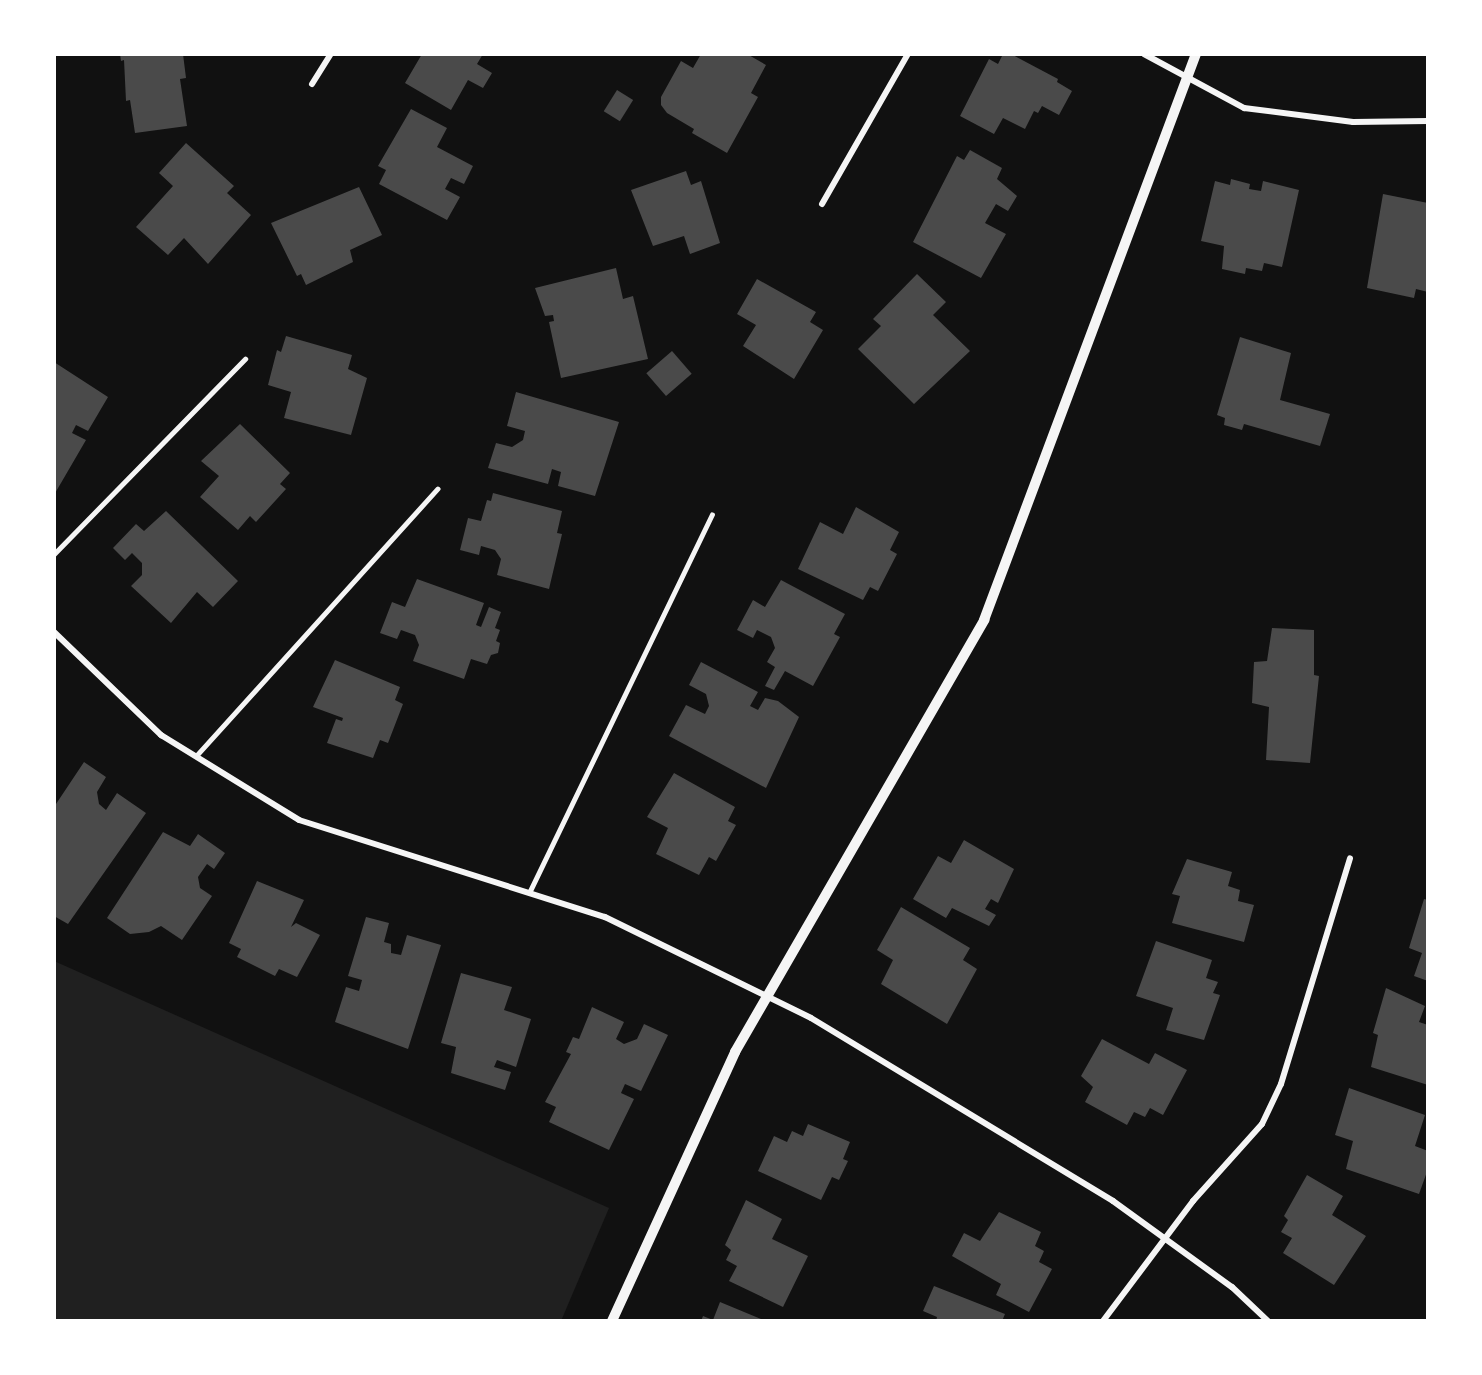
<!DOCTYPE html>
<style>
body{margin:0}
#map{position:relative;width:1482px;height:1375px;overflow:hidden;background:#111;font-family:Lora,serif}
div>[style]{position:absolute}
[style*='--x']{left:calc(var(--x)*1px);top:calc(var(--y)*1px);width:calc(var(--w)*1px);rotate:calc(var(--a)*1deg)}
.green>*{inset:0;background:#202020}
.building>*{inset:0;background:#4a4a4a;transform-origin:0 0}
.service>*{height:4.5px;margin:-2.25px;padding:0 2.25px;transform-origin:2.25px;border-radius:2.25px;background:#f5f5f5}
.minor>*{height:6px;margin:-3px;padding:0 3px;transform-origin:3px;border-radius:3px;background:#f5f5f5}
.tertiary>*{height:10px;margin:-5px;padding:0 5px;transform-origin:5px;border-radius:5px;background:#f5f5f5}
span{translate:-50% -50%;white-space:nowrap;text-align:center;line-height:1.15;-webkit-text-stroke:4.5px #fff;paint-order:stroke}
.frame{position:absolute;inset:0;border:56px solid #fff;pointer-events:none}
</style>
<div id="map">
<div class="green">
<i style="clip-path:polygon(54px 961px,609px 1208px,561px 1321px,54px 1321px)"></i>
</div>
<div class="building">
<i style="clip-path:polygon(120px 54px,183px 54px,186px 78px,180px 79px,187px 126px,135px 133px,130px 100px,126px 101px,124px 60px,121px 61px)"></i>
<i style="clip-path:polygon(422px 54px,483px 54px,477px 64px,492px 73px,483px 88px,468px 80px,451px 110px,405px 83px)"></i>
<i style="clip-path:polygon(701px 54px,747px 54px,766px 65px,751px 93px,758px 97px,727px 153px,692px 133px,694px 129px,667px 113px,661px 105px,661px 97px,681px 61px,693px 68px)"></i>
<i style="clip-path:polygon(1003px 54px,1011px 54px,1058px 79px,1057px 82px,1072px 91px,1059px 115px,1042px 106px,1038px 113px,1034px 111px,1025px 129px,1003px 118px,994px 134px,960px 116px,989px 59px,998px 64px)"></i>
<i style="left:617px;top:90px;width:19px;height:25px;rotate:32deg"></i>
<i style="clip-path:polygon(411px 109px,447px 128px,437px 147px,473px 166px,464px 184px,451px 178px,445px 189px,460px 197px,447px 220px,379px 184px,386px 170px,378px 166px)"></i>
<i style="clip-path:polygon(186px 143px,234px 186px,227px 193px,251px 215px,208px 264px,184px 238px,168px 255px,136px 227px,173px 186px,159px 173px)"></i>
<i style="clip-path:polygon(970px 150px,1002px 168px,997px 179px,1017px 196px,1008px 211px,996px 204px,985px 223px,1006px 234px,981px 278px,913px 242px,957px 156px,964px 160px)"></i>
<i style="clip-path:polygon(686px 171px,691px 185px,701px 181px,720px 243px,690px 254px,684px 236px,653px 246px,631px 190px)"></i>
<i style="clip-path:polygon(1231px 179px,1250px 184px,1249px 189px,1261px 191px,1263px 181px,1299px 190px,1282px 267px,1264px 263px,1262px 271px,1246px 268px,1245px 274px,1222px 269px,1224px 246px,1201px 241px,1215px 181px,1230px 185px)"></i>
<i style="clip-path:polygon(359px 187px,382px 235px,350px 250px,353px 262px,306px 285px,301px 274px,297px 276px,271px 223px)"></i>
<i style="clip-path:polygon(1383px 194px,1428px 203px,1428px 292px,1416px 289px,1414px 298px,1367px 288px)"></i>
<i style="clip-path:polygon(616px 268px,623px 299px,633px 296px,648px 359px,561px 378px,549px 322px,554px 321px,553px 315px,545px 316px,535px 288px)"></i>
<i style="clip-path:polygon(917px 274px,946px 302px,933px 315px,970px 351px,914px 404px,858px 349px,881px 326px,873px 319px)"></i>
<i style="clip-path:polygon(757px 279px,816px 312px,810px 322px,823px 330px,794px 379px,743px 346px,756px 325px,737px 314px)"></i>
<i style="clip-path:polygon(286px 336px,352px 355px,348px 369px,367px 378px,351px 435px,284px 418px,291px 392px,268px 385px,277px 350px,281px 352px)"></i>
<i style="clip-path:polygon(1240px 337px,1291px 353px,1280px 400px,1330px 414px,1320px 446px,1244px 424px,1242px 430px,1224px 425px,1225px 418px,1217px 415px)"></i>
<i style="left:672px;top:351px;width:30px;height:34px;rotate:49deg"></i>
<i style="clip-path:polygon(54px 362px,108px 397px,88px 431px,76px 425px,72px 433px,86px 440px,54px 495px)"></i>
<i style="clip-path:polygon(516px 392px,619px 422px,595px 496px,558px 486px,561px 472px,552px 469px,548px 484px,488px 468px,496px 443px,512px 447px,523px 440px,525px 431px,507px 426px)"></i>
<i style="clip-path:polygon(240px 424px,290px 473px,280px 484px,286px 489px,256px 522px,250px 516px,238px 530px,200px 497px,219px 476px,201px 461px)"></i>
<i style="clip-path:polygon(493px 493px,562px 511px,557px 533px,562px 534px,549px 589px,497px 575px,501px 559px,495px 550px,481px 546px,479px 555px,460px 550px,468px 518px,481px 521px,487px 500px,491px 501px)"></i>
<i style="clip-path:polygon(856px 507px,899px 532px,890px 550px,897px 554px,878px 591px,870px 587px,863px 600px,798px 569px,820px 522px,843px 534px)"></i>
<i style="clip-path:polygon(166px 511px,238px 581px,213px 607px,197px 592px,171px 623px,131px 586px,142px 575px,142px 563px,132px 553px,125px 560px,113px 548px,136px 524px,144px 531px)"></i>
<i style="clip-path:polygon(417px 579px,484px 603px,476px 625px,481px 627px,489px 607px,501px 612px,495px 628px,500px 630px,496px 641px,500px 643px,498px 653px,491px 655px,487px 664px,471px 659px,464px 679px,413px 661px,419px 645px,415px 635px,401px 630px,397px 639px,380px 633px,392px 602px,405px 607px)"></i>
<i style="clip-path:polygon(781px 580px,845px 614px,834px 634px,840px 637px,813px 686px,785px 671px,774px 690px,765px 686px,775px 667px,767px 662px,775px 648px,771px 637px,757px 630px,753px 638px,737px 630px,753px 600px,765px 607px)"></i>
<i style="clip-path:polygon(1272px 628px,1314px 630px,1314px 675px,1319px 676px,1310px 763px,1266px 760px,1269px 707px,1252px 703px,1254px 662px,1267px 661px)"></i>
<i style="clip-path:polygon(335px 660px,400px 687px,395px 700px,403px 704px,388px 743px,380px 740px,373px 758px,327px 743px,336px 719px,342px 721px,343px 718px,313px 707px)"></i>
<i style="clip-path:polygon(701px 662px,758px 692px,750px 706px,758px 710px,765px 698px,778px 701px,799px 717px,766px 788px,669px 736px,686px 705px,705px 714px,709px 706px,706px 694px,689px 685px)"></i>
<i style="clip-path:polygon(84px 762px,106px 777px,97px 792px,99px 804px,106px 810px,117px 793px,146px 813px,68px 924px,54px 916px,54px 807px)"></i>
<i style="clip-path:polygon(674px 773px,735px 807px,728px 821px,736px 825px,716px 861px,709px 857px,699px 875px,656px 854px,668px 828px,647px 817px)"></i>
<i style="clip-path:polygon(163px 832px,190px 846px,198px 834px,225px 853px,214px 869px,207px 864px,198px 877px,200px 888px,212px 896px,182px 940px,161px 926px,149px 932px,130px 934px,107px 918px)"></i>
<i style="clip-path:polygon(964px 840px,1014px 869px,998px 903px,991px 899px,985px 909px,996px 915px,989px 926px,952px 908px,946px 918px,913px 899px,938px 856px,951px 863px)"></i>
<i style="clip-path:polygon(1187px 859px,1232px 872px,1228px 886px,1240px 890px,1238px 901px,1254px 905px,1244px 942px,1172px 923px,1180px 896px,1172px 894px)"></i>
<i style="clip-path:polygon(257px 881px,304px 900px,291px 927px,296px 923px,320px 935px,297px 977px,279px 969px,275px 976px,237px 957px,241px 949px,229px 943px)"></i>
<i style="clip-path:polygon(1424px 899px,1428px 900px,1428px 981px,1414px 976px,1422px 953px,1409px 948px)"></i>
<i style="clip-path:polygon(901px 907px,970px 948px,963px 960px,977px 969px,947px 1024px,881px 984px,893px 960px,877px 950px)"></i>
<i style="clip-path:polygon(366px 917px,389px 923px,384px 942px,391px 944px,391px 953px,401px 955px,407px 935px,441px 945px,408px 1049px,335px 1022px,346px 987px,359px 991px,362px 980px,348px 976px)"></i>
<i style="clip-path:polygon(1156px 941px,1212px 960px,1206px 978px,1218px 982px,1213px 993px,1220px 995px,1204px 1040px,1166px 1030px,1173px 1008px,1136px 996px)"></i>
<i style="clip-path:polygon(461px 973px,512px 987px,504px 1010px,531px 1019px,516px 1067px,497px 1060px,494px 1067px,511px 1072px,505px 1090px,451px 1073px,456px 1047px,441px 1043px)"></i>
<i style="clip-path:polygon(1386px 988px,1425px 1006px,1419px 1022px,1428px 1025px,1428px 1085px,1371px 1067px,1378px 1035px,1373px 1033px)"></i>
<i style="clip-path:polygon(592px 1007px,624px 1022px,616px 1039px,624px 1044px,637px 1039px,644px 1024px,668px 1035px,641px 1091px,625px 1084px,621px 1093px,634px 1099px,609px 1150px,549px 1122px,556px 1107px,545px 1102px,571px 1054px,566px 1052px,573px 1037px,579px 1039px)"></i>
<i style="clip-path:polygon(1102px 1039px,1149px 1064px,1155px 1053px,1187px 1070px,1163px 1115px,1150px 1108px,1145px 1117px,1134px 1112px,1127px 1125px,1085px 1102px,1093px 1087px,1081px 1076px)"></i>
<i style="clip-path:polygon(1349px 1088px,1425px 1115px,1415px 1146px,1428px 1151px,1428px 1169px,1419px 1194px,1346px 1169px,1353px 1141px,1335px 1135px)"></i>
<i style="clip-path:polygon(808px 1124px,850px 1142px,843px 1159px,848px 1161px,839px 1180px,832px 1177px,821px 1200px,758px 1171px,774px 1136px,787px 1142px,792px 1131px,803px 1136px)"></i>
<i style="clip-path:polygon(1307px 1175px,1343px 1196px,1332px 1215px,1366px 1236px,1334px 1285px,1283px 1253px,1292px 1238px,1281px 1232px,1288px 1220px,1284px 1216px)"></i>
<i style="clip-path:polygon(746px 1200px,782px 1219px,772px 1239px,808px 1256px,783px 1307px,729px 1281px,737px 1266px,726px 1260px,731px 1250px,725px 1245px)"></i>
<i style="clip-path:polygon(999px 1212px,1041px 1232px,1035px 1246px,1044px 1251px,1039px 1262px,1052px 1269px,1029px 1312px,996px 1295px,1001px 1284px,952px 1256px,964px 1233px,980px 1241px)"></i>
<i style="clip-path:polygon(934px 1286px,1005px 1314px,1002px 1321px,936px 1321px,937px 1317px,923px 1311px)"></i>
<i style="clip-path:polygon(720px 1302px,766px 1321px,701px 1321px,703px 1316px,713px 1320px)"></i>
</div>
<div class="service">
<i style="--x:54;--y:554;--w:273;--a:-45.6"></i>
<i style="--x:196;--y:756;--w:360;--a:-47.9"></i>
<i style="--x:529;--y:893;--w:420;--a:-64.2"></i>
</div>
<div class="minor">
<i style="--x:1144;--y:54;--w:114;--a:28.4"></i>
<i style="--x:1244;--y:108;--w:110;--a:7.3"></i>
<i style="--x:1353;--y:122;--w:75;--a:-0.8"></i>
<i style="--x:312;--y:84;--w:36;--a:-58"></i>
<i style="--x:822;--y:204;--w:173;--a:-60.2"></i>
<i style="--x:54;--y:632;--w:149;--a:43.9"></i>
<i style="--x:161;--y:735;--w:162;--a:31.6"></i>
<i style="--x:299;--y:820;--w:321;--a:17.6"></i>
<i style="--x:605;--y:917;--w:229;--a:26.1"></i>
<i style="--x:811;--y:1018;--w:353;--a:31.2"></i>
<i style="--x:1113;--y:1201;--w:147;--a:35.9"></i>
<i style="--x:1232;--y:1287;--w:50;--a:43.4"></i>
<i style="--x:1103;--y:1321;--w:150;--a:-53.1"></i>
<i style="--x:1193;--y:1201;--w:103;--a:-48.1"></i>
<i style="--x:1262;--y:1124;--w:44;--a:-64.6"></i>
<i style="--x:1281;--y:1084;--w:236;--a:-73"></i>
</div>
<div class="tertiary">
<i style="--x:612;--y:1321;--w:296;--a:-65.4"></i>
<i style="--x:735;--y:1052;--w:499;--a:-60"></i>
<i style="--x:984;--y:620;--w:604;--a:-69.47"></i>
</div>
<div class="frame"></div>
</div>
